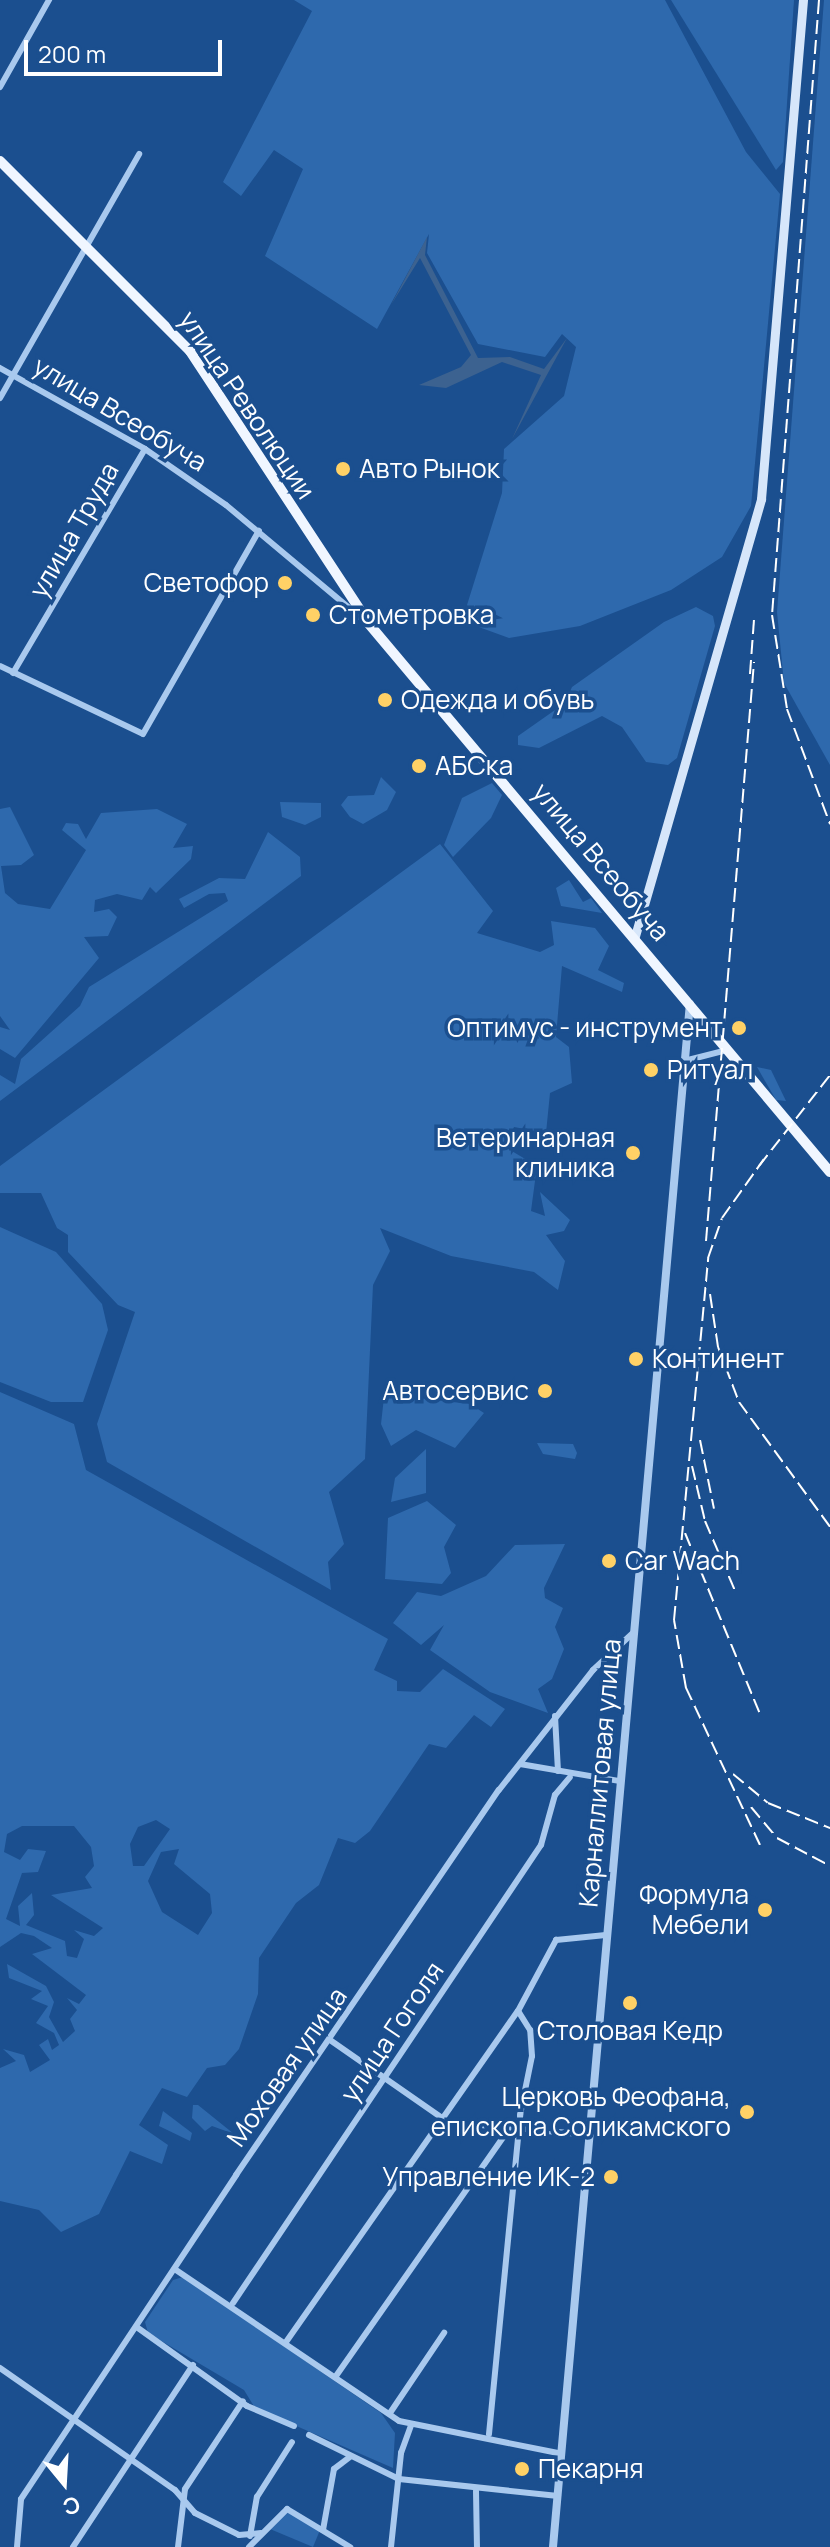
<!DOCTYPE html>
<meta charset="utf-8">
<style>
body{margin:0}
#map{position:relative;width:830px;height:2547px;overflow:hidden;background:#1b4f8f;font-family:Manrope,sans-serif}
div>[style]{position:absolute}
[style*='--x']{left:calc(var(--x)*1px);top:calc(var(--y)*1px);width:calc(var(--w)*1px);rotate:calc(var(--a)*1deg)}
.green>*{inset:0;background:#2e69ad}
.water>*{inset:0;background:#3c6290}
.minor>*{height:6px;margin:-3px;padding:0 3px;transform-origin:3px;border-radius:3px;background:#a9c9ee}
.tertiary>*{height:8px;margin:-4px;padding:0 4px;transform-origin:4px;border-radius:4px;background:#a9c9ee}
.secondary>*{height:9px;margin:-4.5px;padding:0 4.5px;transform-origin:4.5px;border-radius:4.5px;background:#d6e6fa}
.primary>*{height:10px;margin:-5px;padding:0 5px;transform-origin:5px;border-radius:5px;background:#f0f6ff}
.rail>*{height:2px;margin-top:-1px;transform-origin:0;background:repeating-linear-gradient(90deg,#fff 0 14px,transparent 0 20px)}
.dots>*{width:22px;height:22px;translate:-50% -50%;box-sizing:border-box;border:4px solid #1b4f8f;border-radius:50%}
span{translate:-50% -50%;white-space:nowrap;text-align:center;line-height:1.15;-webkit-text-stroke:7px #1b4f8f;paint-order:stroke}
.street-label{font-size:26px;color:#fff}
.poi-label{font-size:26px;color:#fff}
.left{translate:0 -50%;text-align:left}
.right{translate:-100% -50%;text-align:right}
.north{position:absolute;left:24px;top:2443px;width:80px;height:80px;-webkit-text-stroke:6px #1b4f8f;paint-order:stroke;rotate:162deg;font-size:22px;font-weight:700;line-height:32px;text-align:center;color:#fff}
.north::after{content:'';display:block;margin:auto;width:28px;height:36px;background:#fff;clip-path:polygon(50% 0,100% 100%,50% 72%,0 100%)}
.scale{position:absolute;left:24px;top:40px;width:198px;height:36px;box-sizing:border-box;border:4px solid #fff;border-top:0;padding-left:10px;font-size:24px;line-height:28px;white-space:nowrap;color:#fff;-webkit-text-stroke:6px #1b4f8f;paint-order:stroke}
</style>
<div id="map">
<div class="green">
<i style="clip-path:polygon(294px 0,665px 0,746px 152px,780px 194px,751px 506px,722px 557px,671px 590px,580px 626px,509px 638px,476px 626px,467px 605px,502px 493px,504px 449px,564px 396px,576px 347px,562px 334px,545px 357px,478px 344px,427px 253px,429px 234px,377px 329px,265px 256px,303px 169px,274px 150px,241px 196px,223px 182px,312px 11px)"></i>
<i style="clip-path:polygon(671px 0,794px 0,783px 162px,776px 170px)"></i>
<i style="clip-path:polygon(824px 0,830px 0,830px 765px,784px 683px,777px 612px)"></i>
<i style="clip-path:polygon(696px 607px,713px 616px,715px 626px,677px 758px,668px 765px,646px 762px,622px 727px,602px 716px,539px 748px,518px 745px,518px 736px,565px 703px,572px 687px,664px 622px)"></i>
<i style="clip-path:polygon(381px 777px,396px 792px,387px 810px,363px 824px,350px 817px,341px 805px,348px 796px,374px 795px)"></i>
<i style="clip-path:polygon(492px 783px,502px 795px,491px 818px,453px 857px,444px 845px,462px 798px)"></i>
<i style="clip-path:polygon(280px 802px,321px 803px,321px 817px,305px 825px,282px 817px)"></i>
<i style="clip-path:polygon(10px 807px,34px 855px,21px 865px,1px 866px,5px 893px,18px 904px,50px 909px,86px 850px,62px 830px,66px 823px,78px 824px,86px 839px,101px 813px,157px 809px,187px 824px,173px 848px,193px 846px,191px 859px,156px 893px,150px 887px,142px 900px,117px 894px,95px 900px,94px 912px,109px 909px,117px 917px,108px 936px,84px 937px,99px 958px,15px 1058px,0 1049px,0 1027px,10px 1030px,0 1016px,0 809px)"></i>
<i style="clip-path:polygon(268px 832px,300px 857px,301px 876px,0 1101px,0 1075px,15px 1084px,21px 1059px,80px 1006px,89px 987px,228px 901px,225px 893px,209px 894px,184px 908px,179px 899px,219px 878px,245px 879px)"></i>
<i style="clip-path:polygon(440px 844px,493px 911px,477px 933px,540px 952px,554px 945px,551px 921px,595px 928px,609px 946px,598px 970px,624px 983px,622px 992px,562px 966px,556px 1037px,569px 1047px,572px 1083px,550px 1093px,546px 1133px,514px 1127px,505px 1147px,537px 1166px,531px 1211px,545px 1216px,540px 1192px,570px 1220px,564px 1231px,546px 1235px,565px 1261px,558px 1290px,534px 1272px,451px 1256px,380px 1228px,390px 1251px,373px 1285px,365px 1459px,329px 1492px,344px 1544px,328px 1562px,331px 1590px,107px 1462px,97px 1424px,135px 1312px,118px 1305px,68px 1252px,68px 1235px,57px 1228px,41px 1193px,0 1193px,0 1166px)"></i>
<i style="clip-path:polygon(569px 880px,583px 902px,591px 898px,602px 913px,561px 906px,556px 888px)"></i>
<i style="clip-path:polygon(757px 1067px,771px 1070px,786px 1101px,776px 1100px)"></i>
<i style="clip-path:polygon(0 1227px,56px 1252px,102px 1304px,108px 1330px,83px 1402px,51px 1402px,0 1382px)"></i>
<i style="clip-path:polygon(evenodd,0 1392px,74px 1424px,86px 1470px,388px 1639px,374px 1670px,397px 1681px,397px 1691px,420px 1692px,443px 1669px,505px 1709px,491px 1727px,474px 1715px,446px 1748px,429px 1744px,370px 1831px,355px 1843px,338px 1838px,319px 1885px,296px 1903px,259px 1958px,258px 1994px,239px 2049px,225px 2065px,207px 2068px,187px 2097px,162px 2088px,139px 2125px,168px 2145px,162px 2164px,130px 2151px,99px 2214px,61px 2232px,39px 2210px,0 2201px,0 2068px,16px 2061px,3px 2049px,24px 2055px,30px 2072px,50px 2060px,39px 2045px,48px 2039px,52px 2050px,59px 2045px,54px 2033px,36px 2023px,48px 2006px,31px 1999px,42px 1991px,9px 1978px,7px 1964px,46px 1986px,54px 2002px,49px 2017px,63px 2042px,75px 2031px,70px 2019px,77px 2010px,67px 1998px,79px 2004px,86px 1995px,32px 1954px,52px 1948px,34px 1936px,21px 1933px,0 1947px,0 1392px,156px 1820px,170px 1829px,144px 1866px,133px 1866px,130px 1844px,138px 1827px,156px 1820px,0 1392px,22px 1826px,74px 1826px,91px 1847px,94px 1866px,85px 1877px,92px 1888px,51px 1895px,103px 1928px,94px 1936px,74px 1930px,84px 1939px,77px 1958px,67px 1956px,65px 1941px,26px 1925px,34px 1915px,32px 1893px,18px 1906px,20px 1926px,6px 1919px,22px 1873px,38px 1872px,46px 1851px,28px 1849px,20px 1860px,4px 1852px,7px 1834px,22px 1826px,0 1392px,179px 1849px,174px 1864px,210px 1894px,212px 1913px,198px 1935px,162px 1912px,148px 1881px,161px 1852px,179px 1849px)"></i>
<i style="clip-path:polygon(392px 1395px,470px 1404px,484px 1413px,455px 1448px,416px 1430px,391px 1446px,381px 1424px,384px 1397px)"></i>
<i style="clip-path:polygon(537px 1443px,573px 1444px,577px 1453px,575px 1459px,543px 1454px)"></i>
<i style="clip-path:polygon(426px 1449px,426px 1493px,391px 1502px,395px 1478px)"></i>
<i style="clip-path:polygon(427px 1501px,456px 1525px,444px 1547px,451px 1573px,442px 1584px,385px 1579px,388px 1518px)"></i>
<i style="clip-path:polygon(565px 1544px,544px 1588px,545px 1598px,563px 1608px,555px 1627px,564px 1649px,552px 1679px,538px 1689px,548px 1713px,490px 1692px,430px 1650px,444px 1625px,421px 1645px,393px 1623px,417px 1592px,441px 1596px,486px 1576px,515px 1545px)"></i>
<i style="clip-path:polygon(193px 2105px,198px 2105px,234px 2134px,212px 2126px,205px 2131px,192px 2118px)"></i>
<i style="clip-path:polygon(163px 2111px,192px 2133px,190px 2141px,159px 2126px)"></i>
<i style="clip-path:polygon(183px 2277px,381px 2413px,395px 2433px,393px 2468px,255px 2408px,244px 2390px,148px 2333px,145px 2322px,173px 2280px)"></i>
<i style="clip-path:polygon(288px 2511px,320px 2530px,313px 2547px,270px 2529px)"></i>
</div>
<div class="water">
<i style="clip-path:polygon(427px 237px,425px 255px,478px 358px,510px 357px,544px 369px,567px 338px,512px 439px,541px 375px,502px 362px,446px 388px,419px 385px,461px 367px,471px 355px,420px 258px,391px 305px)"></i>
</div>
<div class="minor">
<i style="--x:0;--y:87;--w:100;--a:-60.6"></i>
<i style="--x:0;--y:368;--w:166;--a:29.2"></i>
<i style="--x:145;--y:449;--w:98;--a:34.7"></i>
<i style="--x:226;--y:505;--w:176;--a:39.9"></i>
<i style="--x:0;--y:398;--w:281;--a:-60.3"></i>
<i style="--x:0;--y:666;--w:158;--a:25.4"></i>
<i style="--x:143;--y:734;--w:234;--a:-60.3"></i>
<i style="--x:13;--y:673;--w:260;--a:-59.5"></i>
<i style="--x:684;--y:1061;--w:44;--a:-14.3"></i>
<i style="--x:555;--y:1716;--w:55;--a:86.9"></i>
<i style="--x:520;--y:1764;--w:100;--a:9.7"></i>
<i style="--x:330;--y:2040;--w:144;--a:34.8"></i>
<i style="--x:448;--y:2122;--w:143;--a:5.2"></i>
<i style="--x:176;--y:2270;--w:269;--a:34.1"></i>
<i style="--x:399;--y:2421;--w:166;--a:11.4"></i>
<i style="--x:233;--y:2303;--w:552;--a:-56.08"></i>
<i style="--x:541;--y:1845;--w:52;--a:-74.4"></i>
<i style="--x:555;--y:1795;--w:23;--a:-50"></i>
<i style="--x:138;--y:2328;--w:134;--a:35.6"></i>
<i style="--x:247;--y:2406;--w:51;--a:23.1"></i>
<i style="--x:286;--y:2342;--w:404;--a:-55"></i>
<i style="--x:518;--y:2011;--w:81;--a:-61.8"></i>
<i style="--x:556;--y:1940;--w:50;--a:-5.7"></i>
<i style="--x:0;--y:2368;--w:213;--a:34.9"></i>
<i style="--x:175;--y:2490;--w:30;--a:49"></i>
<i style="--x:195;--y:2513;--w:49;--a:26.6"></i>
<i style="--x:239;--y:2535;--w:22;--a:-5"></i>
<i style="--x:336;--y:2376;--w:300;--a:-55"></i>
<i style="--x:390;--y:2413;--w:97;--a:-56"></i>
<i style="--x:489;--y:2434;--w:321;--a:-84.4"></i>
<i style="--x:520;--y:2115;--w:60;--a:-78.5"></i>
<i style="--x:532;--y:2056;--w:26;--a:-94"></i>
<i style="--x:530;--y:2030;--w:22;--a:-122"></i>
<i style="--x:309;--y:2435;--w:100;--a:26.1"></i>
<i style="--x:399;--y:2479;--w:160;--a:6.1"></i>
<i style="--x:476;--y:2491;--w:56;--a:89"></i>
<i style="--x:323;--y:2530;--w:62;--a:-79.8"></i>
<i style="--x:334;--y:2469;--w:20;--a:-37"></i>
<i style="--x:250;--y:2536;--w:40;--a:-80"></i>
<i style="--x:257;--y:2497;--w:65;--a:-57.5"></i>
<i style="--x:17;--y:2547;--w:48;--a:-85.2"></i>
<i style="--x:21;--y:2499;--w:389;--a:-56.4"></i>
<i style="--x:236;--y:2175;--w:466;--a:-55.7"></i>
<i style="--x:499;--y:1790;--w:152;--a:-51.9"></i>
<i style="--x:593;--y:1670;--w:54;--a:-42.8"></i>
<i style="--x:73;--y:2547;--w:218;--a:-56.6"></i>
<i style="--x:178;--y:2547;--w:58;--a:-83.1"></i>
<i style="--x:185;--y:2489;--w:105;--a:-56.6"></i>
<i style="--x:249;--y:2547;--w:54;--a:-45"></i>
<i style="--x:287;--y:2509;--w:74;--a:31.1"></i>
<i style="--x:391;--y:2547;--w:95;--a:-83.9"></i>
<i style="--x:401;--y:2453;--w:30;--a:-70"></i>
</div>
<div class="tertiary">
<i style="--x:553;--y:2547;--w:1549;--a:-84.93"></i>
</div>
<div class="secondary">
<i style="--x:635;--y:936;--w:455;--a:-73.9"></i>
<i style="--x:761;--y:499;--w:501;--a:-85.19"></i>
</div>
<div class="primary">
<i style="--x:0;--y:161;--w:269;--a:45"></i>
<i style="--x:190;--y:351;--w:326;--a:56.7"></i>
<i style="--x:369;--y:624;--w:716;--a:49.93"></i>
</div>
<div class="rail">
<i style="--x:819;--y:0;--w:617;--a:94.37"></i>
<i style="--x:772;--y:615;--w:95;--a:80.9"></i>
<i style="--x:787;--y:709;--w:123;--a:69.5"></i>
<i style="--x:750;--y:674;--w:55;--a:-85.8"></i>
<i style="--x:759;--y:1166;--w:115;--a:-52"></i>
<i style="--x:706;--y:1241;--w:581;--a:-85.26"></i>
<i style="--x:710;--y:1294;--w:54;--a:81.4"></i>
<i style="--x:718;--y:1347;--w:59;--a:69.1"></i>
<i style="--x:739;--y:1402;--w:155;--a:53.9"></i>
<i style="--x:700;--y:1440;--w:70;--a:78.5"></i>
<i style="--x:692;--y:1466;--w:57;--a:76.7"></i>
<i style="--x:705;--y:1521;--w:78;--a:66.7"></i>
<i style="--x:685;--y:1533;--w:194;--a:67.5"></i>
<i style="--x:733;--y:1774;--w:45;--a:39.6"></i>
<i style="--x:768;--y:1803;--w:67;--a:22"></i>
<i style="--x:751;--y:1807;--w:40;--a:50"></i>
<i style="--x:777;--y:1838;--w:60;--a:27.8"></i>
<i style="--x:760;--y:1845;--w:174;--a:-115.2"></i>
<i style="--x:686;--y:1688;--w:69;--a:-100"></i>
<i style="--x:674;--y:1620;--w:364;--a:-84.6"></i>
<i style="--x:708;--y:1258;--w:42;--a:-70.7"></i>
<i style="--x:722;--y:1218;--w:72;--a:-54.6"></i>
</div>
<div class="dots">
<i style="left:343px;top:469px;background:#ffd166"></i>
<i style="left:285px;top:583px;background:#ffd166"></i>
<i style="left:313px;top:615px;background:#ffd166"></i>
<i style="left:385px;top:700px;background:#ffd166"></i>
<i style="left:419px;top:766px;background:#ffd166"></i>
<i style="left:739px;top:1028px;background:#ffd166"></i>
<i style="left:651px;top:1070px;background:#ffd166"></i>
<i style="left:633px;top:1153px;background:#ffd166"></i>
<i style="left:636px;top:1359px;background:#ffd166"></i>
<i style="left:545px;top:1391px;background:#ffd166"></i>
<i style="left:609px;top:1561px;background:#ffd166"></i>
<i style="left:765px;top:1910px;background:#ffd166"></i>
<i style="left:630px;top:2003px;background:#ffd166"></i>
<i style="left:747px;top:2112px;background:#ffd166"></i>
<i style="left:611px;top:2177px;background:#ffd166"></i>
<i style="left:522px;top:2469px;background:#ffd166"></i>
</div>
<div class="street-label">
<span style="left:247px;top:405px;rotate:56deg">улица Революции</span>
<span style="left:120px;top:414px;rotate:31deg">улица Всеобуча</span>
<span style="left:74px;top:530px;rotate:-60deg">улица Труда</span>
<span style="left:601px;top:862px;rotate:50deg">улица Всеобуча</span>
<span style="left:600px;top:1773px;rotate:-85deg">Карналлитовая улица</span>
<span style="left:392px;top:2032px;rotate:-56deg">улица Гоголя</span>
<span style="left:287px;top:2067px;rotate:-55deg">Моховая улица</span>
</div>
<div class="poi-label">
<span class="left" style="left:359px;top:469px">Авто Рынок</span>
<span class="right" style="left:269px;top:583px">Светофор</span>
<span class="left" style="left:329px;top:615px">Стометровка</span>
<span class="left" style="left:401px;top:700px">Одежда и обувь</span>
<span class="left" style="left:435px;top:766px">АБСка</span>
<span class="right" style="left:723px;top:1028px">Оптимус - инструмент</span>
<span class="left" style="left:667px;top:1070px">Ритуал</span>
<span class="right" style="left:615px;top:1153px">Ветеринарная<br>клиника</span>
<span class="left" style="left:652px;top:1359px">Континент</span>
<span class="right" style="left:529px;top:1391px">Автосервис</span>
<span class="left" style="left:625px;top:1561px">Car Wach</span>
<span class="right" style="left:749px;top:1910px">Формула<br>Мебели</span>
<span style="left:630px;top:2031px">Столовая Кедр</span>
<span class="right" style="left:731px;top:2112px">Церковь Феофана,<br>епископа Соликамского</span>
<span class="right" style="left:595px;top:2177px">Управление ИК-2</span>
<span class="left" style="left:538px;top:2469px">Пекарня</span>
</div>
<div class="north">С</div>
<div class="scale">200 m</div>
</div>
